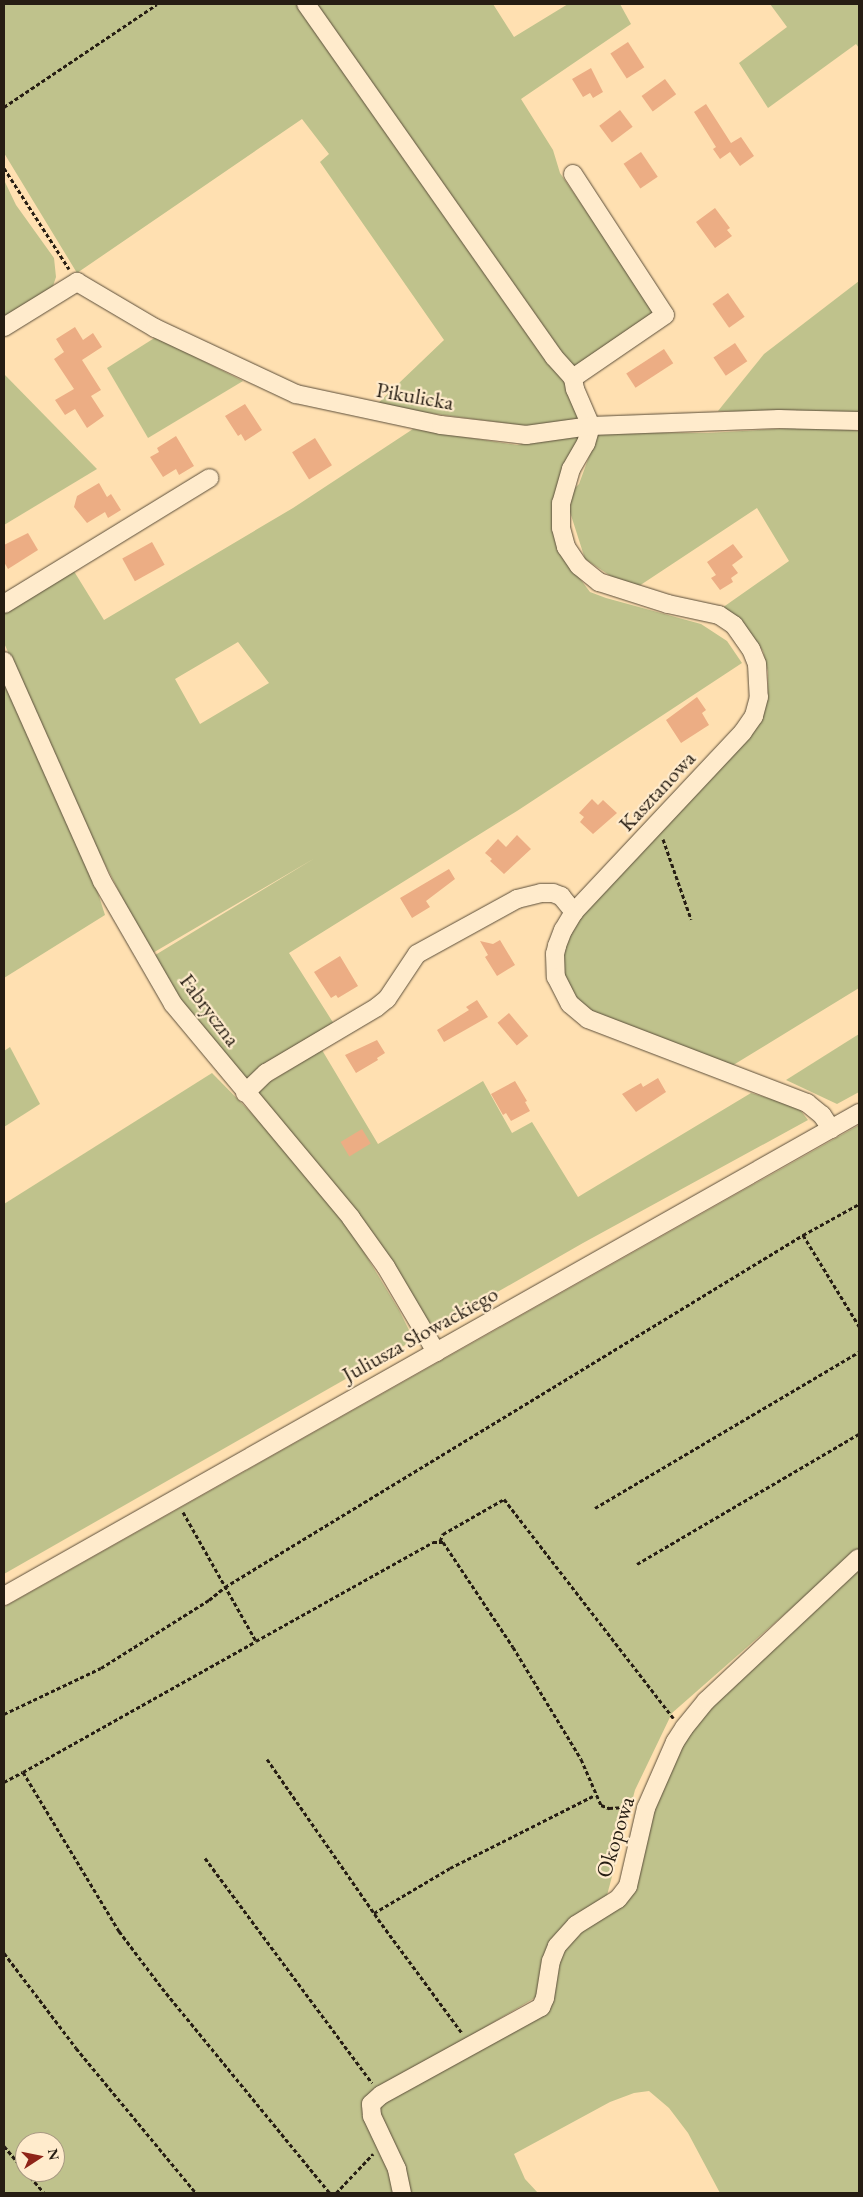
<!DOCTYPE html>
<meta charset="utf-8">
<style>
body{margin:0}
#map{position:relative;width:863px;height:2197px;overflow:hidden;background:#ffe0b1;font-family:"EB Garamond",serif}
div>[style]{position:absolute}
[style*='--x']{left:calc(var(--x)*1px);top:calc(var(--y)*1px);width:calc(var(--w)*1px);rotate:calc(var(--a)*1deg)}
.green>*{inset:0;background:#bfc28c}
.building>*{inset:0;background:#ecad84;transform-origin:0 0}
.path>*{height:3px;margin-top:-1.5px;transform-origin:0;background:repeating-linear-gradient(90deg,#261d13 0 4px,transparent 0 6.5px)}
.roads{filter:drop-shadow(0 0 1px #5c4e3a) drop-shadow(0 0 1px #5c4e3a)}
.minor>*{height:18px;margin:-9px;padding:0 9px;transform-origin:9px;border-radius:9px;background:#ffebcc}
span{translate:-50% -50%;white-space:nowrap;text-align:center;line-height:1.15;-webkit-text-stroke:4.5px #ffebcc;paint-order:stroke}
.street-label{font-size:22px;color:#261d13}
.frame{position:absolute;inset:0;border:5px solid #261d13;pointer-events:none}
.north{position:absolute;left:15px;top:2132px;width:50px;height:50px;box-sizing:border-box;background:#ffebcc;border:1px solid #a89982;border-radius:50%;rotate:79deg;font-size:14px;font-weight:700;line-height:20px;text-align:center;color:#261d13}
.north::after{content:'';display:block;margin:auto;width:18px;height:22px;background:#8f2418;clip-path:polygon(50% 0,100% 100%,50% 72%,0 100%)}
</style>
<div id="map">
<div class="green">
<i style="clip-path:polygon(4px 4px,493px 4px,514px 37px,568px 4px,620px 4px,631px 24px,521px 99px,553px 150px,560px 173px,656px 313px,578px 369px,567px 365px,366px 78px,352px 87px,379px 119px,566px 385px,583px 421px,535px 427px,375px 406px,444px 340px,320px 162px,329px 154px,302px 119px,77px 273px,4px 153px)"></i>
<i style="clip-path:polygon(770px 4px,859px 4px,859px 48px,856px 44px,768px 108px,739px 63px,787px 27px)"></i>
<i style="clip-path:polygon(4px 180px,16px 205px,54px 258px,56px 277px,52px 289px,4px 320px)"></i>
<i style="clip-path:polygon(859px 281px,859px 416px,718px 411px,764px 354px)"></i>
<i style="clip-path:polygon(156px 337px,243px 381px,148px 438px,107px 368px)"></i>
<i style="clip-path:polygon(4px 374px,97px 469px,4px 525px)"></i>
<i style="clip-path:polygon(828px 426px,859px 431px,859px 988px,730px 1067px,583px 1011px,565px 984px,561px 953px,572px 922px,763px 712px,768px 691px,768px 672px,763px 651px,738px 618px,722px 608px,789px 561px,757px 508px,639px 586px,618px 581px,585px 559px,570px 512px,571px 492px,579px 484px,598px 432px,708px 433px)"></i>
<i style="clip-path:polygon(evenodd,413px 429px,517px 445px,584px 432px,558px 496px,578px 576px,590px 592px,606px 598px,701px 624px,727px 641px,742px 663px,517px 811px,289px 953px,334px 1024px,248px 1081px,185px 1012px,152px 957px,315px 858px,151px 954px,88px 831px,4px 643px,4px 610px,72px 568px,104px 620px,293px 508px,413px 429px,238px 642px,269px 683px,200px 724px,175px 679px,238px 642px)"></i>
<i style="clip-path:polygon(4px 682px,90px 868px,105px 915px,4px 978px)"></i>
<i style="clip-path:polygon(859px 1034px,859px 1092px,837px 1104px,786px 1080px)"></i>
<i style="clip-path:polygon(10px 1047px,40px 1104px,4px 1127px,4px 1051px)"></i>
<i style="clip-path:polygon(322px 1050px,378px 1144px,483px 1081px,512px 1133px,532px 1122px,578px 1197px,751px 1093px,798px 1107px,808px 1120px,583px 1243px,433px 1329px,257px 1097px,258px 1089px)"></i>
<i style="clip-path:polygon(212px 1073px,263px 1125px,350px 1229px,399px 1310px,414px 1340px,4px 1574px,4px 1204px)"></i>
<i style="clip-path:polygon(evenodd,859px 1125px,859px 1549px,672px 1713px,635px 1790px,606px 1899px,566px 1927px,538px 1996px,372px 2094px,385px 2134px,378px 2105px,542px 2012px,562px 1948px,577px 1934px,613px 1908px,667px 1772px,691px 1730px,724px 1693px,859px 1569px,859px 2193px,720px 2193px,688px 2133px,669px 2108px,649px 2091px,634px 2093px,610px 2102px,514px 2154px,525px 2179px,538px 2193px,4px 2193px,4px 1607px,859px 1125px,25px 2142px,55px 2142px,55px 2172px,25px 2172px,25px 2142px)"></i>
</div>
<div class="building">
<i style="left:628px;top:42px;width:30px;height:21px;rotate:57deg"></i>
<i style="clip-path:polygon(591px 68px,603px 92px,593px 98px,590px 93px,583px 97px,572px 79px)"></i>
<i style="left:665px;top:79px;width:19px;height:29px;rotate:54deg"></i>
<i style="clip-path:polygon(706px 104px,731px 143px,741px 137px,754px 156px,740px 166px,730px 152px,720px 159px,713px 149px,716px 147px,694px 112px)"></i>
<i style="left:620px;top:110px;width:21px;height:26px;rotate:53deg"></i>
<i style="left:641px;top:152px;width:30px;height:21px;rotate:56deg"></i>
<i style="clip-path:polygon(715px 208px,730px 228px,727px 230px,732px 236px,715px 248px,696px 222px)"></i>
<i style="left:728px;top:293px;width:29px;height:19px;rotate:55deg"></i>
<i style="clip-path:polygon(75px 327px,83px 340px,93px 333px,102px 347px,82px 360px,101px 390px,91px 396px,104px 416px,87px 428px,75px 409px,65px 415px,55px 400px,74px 389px,54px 359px,64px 352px,56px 339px)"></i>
<i style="left:735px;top:343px;width:22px;height:26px;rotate:56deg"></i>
<i style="left:664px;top:349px;width:17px;height:45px;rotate:57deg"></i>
<i style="clip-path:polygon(245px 404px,262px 430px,245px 441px,241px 434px,238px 436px,225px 416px)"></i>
<i style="clip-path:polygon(176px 436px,194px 466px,179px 475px,176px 469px,163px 477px,150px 457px,159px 452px,157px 448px)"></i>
<i style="left:315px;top:438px;width:32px;height:27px;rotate:58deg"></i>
<i style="clip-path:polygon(99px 483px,107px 497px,111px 494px,121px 510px,108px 518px,105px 512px,87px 523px,74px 507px,77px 496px)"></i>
<i style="clip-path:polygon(28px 533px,38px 550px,8px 569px,4px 562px,4px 545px)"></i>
<i style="left:152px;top:542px;width:26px;height:34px;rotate:61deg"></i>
<i style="clip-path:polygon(733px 544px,743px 557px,732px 565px,738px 573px,731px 578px,733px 582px,720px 590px,711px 578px,716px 575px,707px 562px)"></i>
<i style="clip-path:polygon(697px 697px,706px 710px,702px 713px,709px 725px,681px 743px,666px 720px)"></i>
<i style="clip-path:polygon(592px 799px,598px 805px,603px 800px,617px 813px,593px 834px,580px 822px,584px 817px,579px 813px)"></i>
<i style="clip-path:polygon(517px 835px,531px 849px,504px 874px,490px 861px,492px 859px,485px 853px,498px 839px,506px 847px)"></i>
<i style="clip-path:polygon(449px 869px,455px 879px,426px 901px,430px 907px,412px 918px,400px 898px)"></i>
<i style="clip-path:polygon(500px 940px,515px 965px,497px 976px,485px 957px,488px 955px,480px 941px,493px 944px)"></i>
<i style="clip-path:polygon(340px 956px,358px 986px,338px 998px,336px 995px,331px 998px,314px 972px)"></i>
<i style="clip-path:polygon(477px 1000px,488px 1017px,444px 1042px,437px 1030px,469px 1010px,466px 1007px)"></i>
<i style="left:509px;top:1013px;width:30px;height:15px;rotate:50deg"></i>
<i style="clip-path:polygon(377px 1040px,385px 1053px,377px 1058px,378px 1060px,356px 1073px,345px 1055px)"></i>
<i style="clip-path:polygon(658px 1078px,666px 1092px,636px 1112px,622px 1094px,641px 1083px,643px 1087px)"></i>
<i style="clip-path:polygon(515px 1081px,527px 1101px,525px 1102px,530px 1111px,511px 1121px,506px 1113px,503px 1115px,491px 1094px)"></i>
<i style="left:362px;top:1129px;width:17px;height:25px;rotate:59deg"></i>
</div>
<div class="path">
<i style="--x:4;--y:107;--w:184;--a:-33.9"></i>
<i style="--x:4;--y:168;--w:120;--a:57.2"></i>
<i style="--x:663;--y:839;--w:85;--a:70.7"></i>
<i style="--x:803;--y:1235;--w:107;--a:58.4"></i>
<i style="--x:595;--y:1508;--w:307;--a:-30.6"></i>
<i style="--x:183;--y:1512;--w:148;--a:60.5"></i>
<i style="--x:256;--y:1641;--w:203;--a:-29.2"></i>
<i style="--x:433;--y:1542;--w:10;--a:0"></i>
<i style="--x:443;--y:1542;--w:126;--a:56.3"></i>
<i style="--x:513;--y:1647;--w:131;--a:58.7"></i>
<i style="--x:581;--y:1759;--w:50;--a:66.5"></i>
<i style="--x:601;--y:1805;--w:9;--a:21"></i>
<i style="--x:609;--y:1808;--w:22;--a:-3"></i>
<i style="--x:440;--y:1541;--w:8;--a:-67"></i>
<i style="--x:443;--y:1534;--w:70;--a:-29.8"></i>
<i style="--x:504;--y:1499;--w:277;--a:52.3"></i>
<i style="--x:637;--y:1564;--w:257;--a:-30.4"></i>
<i style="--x:4;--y:1714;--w:107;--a:-25.4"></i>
<i style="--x:101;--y:1668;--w:128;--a:-32.2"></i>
<i style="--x:209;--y:1600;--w:21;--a:-39"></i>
<i style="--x:225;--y:1587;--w:677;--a:-31.34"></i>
<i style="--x:803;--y:1235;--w:64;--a:-29"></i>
<i style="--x:267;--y:1759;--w:195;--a:55.2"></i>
<i style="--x:378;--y:1919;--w:142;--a:53.6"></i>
<i style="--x:23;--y:1772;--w:267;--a:-29.3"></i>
<i style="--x:4;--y:1782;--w:21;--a:-28"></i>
<i style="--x:23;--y:1772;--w:186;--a:58.9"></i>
<i style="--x:119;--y:1931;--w:71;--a:53"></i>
<i style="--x:162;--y:1988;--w:265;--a:50.7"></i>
<i style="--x:205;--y:1858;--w:280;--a:53.4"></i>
<i style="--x:374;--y:1913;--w:88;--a:-30.6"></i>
<i style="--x:450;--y:1868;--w:162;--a:-26.7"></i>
<i style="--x:4;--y:1953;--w:119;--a:52.8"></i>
<i style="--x:76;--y:2048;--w:188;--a:50.4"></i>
<i style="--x:4;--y:2146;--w:33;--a:50"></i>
<i style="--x:26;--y:2172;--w:28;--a:49"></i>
<i style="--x:336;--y:2193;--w:54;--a:-46.5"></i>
</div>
<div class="roads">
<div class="minor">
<i style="--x:306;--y:4;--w:431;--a:54.9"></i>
<i style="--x:554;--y:357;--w:28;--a:48"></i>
<i style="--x:573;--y:174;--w:168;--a:56.9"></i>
<i style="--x:665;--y:315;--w:112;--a:145.6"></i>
<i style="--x:573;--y:378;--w:11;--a:80"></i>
<i style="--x:575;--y:389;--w:40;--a:66.6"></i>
<i style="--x:591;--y:426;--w:18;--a:106"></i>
<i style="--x:586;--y:443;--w:30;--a:120"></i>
<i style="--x:571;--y:469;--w:35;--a:106"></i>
<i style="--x:561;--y:503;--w:25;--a:90"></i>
<i style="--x:561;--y:528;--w:20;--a:75"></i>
<i style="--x:566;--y:547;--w:23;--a:56"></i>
<i style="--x:579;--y:566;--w:26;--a:39"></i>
<i style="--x:599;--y:582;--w:72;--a:17.7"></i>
<i style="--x:668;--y:604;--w:52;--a:12.2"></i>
<i style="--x:719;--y:615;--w:18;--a:34"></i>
<i style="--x:734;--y:625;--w:29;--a:55"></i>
<i style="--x:751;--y:649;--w:16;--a:68"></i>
<i style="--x:757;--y:664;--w:33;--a:87"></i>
<i style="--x:759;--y:697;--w:20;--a:105"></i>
<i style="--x:754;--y:716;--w:19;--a:125"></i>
<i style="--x:743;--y:732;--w:247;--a:133.2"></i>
<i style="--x:574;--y:912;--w:21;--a:121"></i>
<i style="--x:563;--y:930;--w:17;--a:111"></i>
<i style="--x:557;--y:946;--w:8;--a:104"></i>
<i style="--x:555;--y:954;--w:23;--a:88"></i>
<i style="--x:556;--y:977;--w:30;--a:63"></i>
<i style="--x:570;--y:1004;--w:23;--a:40"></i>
<i style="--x:588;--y:1019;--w:235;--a:21"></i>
<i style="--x:807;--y:1103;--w:19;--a:39"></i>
<i style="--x:822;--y:1115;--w:17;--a:57"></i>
<i style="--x:4;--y:327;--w:86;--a:-31.7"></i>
<i style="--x:77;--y:282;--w:91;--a:30.5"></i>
<i style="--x:155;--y:328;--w:156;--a:25.1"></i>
<i style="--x:296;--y:394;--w:148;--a:12.1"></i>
<i style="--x:441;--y:425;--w:86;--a:6.7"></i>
<i style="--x:526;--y:435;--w:66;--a:-7.9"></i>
<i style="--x:591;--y:426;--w:188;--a:-2.1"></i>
<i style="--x:779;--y:419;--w:80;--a:1.4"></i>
<i style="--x:4;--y:604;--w:241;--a:-31.5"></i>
<i style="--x:4;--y:661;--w:241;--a:66"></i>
<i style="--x:102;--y:881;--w:142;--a:60"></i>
<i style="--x:173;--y:1004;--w:278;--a:50.2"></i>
<i style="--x:351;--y:1218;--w:60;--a:54.5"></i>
<i style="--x:386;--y:1267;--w:99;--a:59.5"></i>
<i style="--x:245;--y:1093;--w:29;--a:-44"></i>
<i style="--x:266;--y:1073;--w:129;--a:-30.7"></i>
<i style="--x:377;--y:1007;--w:13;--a:-39"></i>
<i style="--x:387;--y:999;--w:54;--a:-56.3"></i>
<i style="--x:417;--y:954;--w:114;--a:-28.8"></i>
<i style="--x:517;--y:899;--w:25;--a:-14"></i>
<i style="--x:541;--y:893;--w:12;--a:0"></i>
<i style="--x:553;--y:893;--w:9;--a:21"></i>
<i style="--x:561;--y:896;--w:21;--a:51"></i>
<i style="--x:4;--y:1596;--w:982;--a:-29.46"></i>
<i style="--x:402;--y:2193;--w:25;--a:-102"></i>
<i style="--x:397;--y:2169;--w:59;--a:-115.3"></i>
<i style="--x:372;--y:2116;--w:12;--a:-95"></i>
<i style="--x:371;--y:2104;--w:13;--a:-42"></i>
<i style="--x:381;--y:2095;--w:183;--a:-28.8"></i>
<i style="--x:541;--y:2007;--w:10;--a:-66"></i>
<i style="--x:545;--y:1998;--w:37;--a:-81"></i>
<i style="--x:551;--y:1961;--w:16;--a:-68"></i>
<i style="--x:557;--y:1946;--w:28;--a:-48"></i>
<i style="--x:576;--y:1925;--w:49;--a:-31.8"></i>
<i style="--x:618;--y:1899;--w:16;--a:-52"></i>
<i style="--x:628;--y:1886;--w:80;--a:-77"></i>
<i style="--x:646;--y:1808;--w:72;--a:-66.3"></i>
<i style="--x:675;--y:1742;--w:17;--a:-57"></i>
<i style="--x:684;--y:1728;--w:35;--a:-51"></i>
<i style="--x:706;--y:1701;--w:209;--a:-43.1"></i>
</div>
</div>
<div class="street-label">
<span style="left:415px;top:396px;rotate:10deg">Pikulicka</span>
<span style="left:657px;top:791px;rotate:-47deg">Kasztanowa</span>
<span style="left:210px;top:1010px;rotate:53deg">Fabryczna</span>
<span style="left:420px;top:1334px;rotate:-29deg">Juliusza Słowackiego</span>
<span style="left:615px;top:1837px;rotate:-73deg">Okopowa</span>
</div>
<div class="frame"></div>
<div class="north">N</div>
</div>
